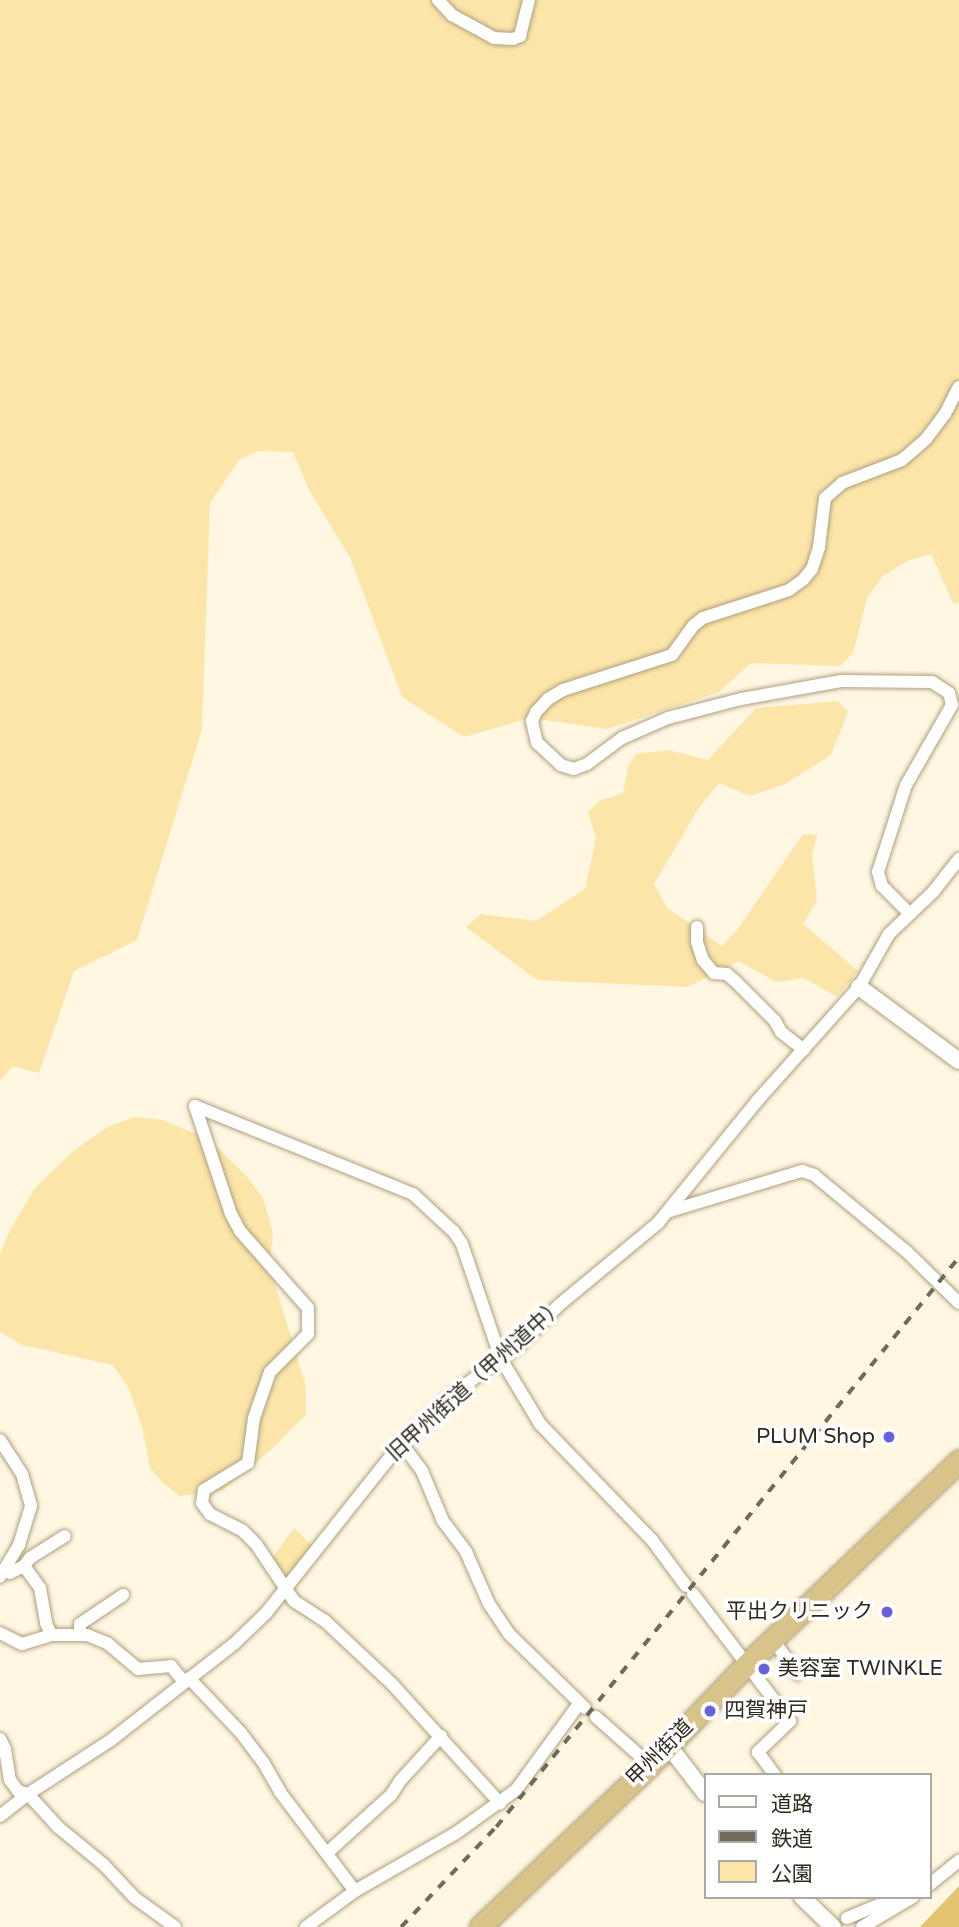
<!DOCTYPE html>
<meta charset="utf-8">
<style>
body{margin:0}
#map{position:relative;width:959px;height:1927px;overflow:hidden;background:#fff7e2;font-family:"Varela Round","Noto Sans JP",sans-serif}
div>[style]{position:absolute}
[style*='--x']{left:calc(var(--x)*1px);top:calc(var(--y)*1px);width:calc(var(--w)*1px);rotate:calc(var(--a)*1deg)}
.green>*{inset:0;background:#fbe5a9}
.water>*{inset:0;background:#e2c471}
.roads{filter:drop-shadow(0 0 2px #ada07f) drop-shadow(0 0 2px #ada07f)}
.minor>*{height:12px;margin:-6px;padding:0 6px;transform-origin:6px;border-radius:6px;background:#fff}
.tertiary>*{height:16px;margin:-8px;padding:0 8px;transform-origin:8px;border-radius:8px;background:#fff}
.trunk>*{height:21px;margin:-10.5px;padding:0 10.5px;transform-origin:10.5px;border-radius:10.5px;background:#d8c388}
.rail>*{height:3.5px;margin-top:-1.75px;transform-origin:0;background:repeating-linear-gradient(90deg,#706a5b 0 9px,transparent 0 18px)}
.dots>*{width:19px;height:19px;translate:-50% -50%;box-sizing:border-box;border:4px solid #fff;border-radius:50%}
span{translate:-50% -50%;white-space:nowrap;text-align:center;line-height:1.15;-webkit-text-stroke:7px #fff;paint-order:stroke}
.street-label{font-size:21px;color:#2e291c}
.poi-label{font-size:21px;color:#2e291c}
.right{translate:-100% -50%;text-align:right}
.left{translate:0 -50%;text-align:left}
.legend{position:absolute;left:704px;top:1773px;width:228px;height:126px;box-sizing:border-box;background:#fff;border:2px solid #aba9a4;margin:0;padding:9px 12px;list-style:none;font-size:21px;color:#2e291c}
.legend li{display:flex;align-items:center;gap:14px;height:35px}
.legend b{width:35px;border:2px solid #aba9a4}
</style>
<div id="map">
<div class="green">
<i style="clip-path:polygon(0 0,959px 0,959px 602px,954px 605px,931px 554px,907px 561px,883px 576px,867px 598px,853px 653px,840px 666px,751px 663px,719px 692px,607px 729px,530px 718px,464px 737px,402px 697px,350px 557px,310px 492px,293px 452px,258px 451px,239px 460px,210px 503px,202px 729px,137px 940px,74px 971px,39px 1073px,13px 1066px,0 1081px)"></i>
<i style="clip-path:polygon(838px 701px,848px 712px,831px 755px,785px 784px,750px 796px,719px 783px,698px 809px,654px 884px,667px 908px,722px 946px,738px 929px,803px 834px,817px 835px,812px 855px,817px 900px,803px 924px,858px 971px,837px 997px,804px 978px,776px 982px,739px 961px,687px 987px,537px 980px,466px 927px,481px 914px,536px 921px,585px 889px,596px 838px,588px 812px,599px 801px,623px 793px,628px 766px,636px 754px,668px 750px,708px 760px,756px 708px)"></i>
<i style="clip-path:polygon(135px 1117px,163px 1120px,210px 1140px,248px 1178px,263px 1198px,273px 1233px,270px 1267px,306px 1387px,306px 1414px,273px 1448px,222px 1491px,180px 1496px,163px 1483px,150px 1468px,142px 1426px,128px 1387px,113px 1365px,22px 1345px,0 1332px,0 1255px,9px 1232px,35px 1188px,71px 1153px,107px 1127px)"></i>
<i style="clip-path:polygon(294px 1528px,314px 1547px,285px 1580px,270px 1561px)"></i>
</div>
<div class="water">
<i style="clip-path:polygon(959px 1886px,959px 1927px,920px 1927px)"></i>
</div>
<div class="roads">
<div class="minor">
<i style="--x:438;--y:0;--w:21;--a:47"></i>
<i style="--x:452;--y:15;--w:48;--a:28.7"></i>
<i style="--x:494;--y:38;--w:19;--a:3"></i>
<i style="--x:513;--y:39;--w:8;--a:-23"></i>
<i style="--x:520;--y:36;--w:37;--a:-76"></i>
<i style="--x:908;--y:912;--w:37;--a:-135"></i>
<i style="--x:882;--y:886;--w:15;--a:-106"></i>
<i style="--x:878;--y:872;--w:91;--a:-72.2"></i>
<i style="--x:906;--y:785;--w:92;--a:-60.1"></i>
<i style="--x:952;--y:705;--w:12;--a:-104"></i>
<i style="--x:949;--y:693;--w:20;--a:-147"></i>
<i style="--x:932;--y:682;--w:91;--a:-179.4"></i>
<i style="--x:841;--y:681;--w:102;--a:169.8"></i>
<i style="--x:741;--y:699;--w:75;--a:165.4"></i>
<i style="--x:668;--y:718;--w:50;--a:156.5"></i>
<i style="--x:622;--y:738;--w:44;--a:143.4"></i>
<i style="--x:587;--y:764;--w:14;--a:159"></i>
<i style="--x:574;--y:769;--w:14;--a:-163"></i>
<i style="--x:561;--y:765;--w:33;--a:-137"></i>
<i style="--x:537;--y:743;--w:23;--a:-103"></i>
<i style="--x:532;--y:721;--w:10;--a:-66"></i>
<i style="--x:536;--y:712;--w:18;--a:-47"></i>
<i style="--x:548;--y:699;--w:17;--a:-31"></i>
<i style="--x:563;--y:690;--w:114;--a:-17.8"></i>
<i style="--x:672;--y:655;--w:37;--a:-54"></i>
<i style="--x:694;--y:625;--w:11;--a:-38"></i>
<i style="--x:703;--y:618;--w:90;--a:-18"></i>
<i style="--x:789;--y:590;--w:17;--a:-36"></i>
<i style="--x:803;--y:580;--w:14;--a:-51"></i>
<i style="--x:812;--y:569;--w:23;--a:-72"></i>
<i style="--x:819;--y:547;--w:49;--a:-83"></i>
<i style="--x:825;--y:498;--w:23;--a:-41"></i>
<i style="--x:842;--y:483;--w:64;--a:-21"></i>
<i style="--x:902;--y:460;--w:32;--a:-41"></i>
<i style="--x:926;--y:439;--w:31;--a:-53"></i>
<i style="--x:945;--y:414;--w:30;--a:-63"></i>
<i style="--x:697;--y:927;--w:15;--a:90"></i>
<i style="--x:697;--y:942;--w:19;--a:72"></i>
<i style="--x:703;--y:960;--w:17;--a:50"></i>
<i style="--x:714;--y:973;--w:13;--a:4"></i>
<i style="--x:727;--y:974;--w:9;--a:41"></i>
<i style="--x:734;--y:980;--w:58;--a:45"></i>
<i style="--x:775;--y:1021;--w:13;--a:61"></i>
<i style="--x:781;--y:1032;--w:29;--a:38"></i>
<i style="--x:195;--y:1106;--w:114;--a:71.6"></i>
<i style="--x:231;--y:1214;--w:19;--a:62"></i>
<i style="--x:240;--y:1231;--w:103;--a:48.6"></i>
<i style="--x:308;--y:1308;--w:26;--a:90"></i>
<i style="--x:308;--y:1334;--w:54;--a:135"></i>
<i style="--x:270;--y:1372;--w:49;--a:109.2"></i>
<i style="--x:254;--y:1418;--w:45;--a:97.6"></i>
<i style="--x:248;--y:1463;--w:52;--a:148.5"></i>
<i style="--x:204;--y:1490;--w:13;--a:99"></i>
<i style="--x:202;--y:1503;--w:14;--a:54"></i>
<i style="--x:210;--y:1514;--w:36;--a:27"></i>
<i style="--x:242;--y:1530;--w:20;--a:45"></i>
<i style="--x:256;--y:1544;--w:69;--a:56.3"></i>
<i style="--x:294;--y:1601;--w:37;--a:33"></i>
<i style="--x:325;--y:1621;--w:92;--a:43.2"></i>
<i style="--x:392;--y:1684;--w:161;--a:47.8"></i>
<i style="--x:195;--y:1106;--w:235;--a:22"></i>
<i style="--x:413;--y:1194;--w:56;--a:42.8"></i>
<i style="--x:454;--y:1232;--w:14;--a:56"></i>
<i style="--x:462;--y:1244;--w:121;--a:71.3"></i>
<i style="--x:501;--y:1359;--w:76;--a:59"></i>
<i style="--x:540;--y:1424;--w:161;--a:46"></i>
<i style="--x:652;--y:1540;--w:57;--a:53.5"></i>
<i style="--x:670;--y:1211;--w:138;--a:-16.9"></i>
<i style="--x:802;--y:1171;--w:13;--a:18"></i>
<i style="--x:814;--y:1175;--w:119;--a:39.6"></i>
<i style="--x:906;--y:1251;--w:74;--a:44.5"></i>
<i style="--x:0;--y:1440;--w:40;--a:57.1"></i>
<i style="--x:22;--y:1474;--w:33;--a:74"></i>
<i style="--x:31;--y:1506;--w:41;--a:107.1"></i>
<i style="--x:19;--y:1545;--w:37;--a:121"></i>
<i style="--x:401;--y:1443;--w:35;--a:53"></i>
<i style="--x:422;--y:1471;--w:54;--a:67.2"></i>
<i style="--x:443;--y:1521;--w:39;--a:53"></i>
<i style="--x:466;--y:1552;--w:57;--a:66.1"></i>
<i style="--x:489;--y:1604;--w:36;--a:56"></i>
<i style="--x:509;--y:1634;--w:106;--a:44.2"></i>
<i style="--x:24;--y:1566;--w:10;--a:-53"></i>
<i style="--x:30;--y:1558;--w:41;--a:-32.2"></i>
<i style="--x:4;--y:1571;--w:6;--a:18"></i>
<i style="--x:10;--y:1573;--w:16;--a:-27"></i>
<i style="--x:24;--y:1566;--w:27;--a:54"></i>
<i style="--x:40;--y:1588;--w:36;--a:80"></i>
<i style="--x:46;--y:1623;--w:13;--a:67"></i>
<i style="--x:693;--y:1594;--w:160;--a:52.6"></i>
<i style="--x:790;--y:1721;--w:45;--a:135.9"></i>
<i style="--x:758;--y:1752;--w:29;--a:54"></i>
<i style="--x:0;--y:1633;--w:25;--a:27"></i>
<i style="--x:22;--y:1644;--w:30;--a:-17"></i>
<i style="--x:51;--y:1635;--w:36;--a:0"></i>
<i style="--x:87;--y:1635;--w:22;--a:22"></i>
<i style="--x:107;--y:1643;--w:40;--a:40"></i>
<i style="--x:138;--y:1669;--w:33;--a:-5"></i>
<i style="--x:171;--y:1666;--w:21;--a:51"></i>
<i style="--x:80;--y:1635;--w:11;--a:-90"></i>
<i style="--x:80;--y:1624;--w:52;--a:-34"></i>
<i style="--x:773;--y:1640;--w:42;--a:53.7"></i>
<i style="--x:189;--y:1678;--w:76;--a:46.6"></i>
<i style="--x:241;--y:1733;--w:36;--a:53"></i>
<i style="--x:263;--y:1762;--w:34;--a:60"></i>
<i style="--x:280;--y:1792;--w:124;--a:52.9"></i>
<i style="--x:596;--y:1717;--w:72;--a:41.6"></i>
<i style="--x:0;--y:1739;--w:11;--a:63"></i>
<i style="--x:5;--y:1749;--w:31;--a:81"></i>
<i style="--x:10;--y:1780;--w:14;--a:54"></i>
<i style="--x:18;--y:1791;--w:10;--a:17"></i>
<i style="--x:28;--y:1794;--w:45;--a:47.7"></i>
<i style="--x:58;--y:1827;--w:60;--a:39.6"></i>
<i style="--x:104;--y:1865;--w:45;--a:46.8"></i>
<i style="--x:135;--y:1898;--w:49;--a:35.9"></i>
<i style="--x:0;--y:1816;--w:36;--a:-38"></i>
<i style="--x:28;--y:1794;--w:99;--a:-33"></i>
<i style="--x:111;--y:1740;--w:157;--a:-38"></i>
<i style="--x:235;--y:1643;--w:43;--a:-44.1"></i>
<i style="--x:266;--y:1613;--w:217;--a:-51.5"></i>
<i style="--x:401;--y:1443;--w:73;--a:-43.3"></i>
<i style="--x:454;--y:1393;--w:82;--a:-36"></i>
<i style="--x:520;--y:1345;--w:56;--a:-45.7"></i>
<i style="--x:559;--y:1305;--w:129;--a:-39.6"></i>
<i style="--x:658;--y:1223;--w:157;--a:-50.9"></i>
<i style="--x:757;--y:1101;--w:153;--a:-48.2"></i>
<i style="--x:859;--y:987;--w:61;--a:-60.5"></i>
<i style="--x:889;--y:934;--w:61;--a:-43.7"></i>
<i style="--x:933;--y:892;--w:42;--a:-51.8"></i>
<i style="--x:327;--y:1853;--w:86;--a:-42.2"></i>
<i style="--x:391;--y:1795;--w:17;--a:-57"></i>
<i style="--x:400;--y:1781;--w:61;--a:-47.7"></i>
<i style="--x:929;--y:1885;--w:38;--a:-39"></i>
<i style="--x:847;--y:1918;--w:55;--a:-22.4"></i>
<i style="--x:306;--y:1927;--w:61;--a:-36.3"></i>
<i style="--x:355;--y:1891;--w:116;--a:-29.9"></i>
<i style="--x:456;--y:1833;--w:74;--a:-35.6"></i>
<i style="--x:516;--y:1790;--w:107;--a:-53.8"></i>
<i style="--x:862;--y:1927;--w:59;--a:-30.5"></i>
</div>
<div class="tertiary">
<i style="--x:859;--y:987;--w:124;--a:36.5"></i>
<i style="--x:668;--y:1745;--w:61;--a:52.4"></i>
<i style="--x:802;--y:1897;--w:43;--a:44.1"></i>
</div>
<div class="trunk">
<i style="--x:480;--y:1927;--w:235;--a:-43.6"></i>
<i style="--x:650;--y:1765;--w:140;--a:-46.2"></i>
<i style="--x:747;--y:1664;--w:294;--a:-43.8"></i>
</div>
</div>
<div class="rail">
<i style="--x:401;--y:1927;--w:138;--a:-46.5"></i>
<i style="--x:496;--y:1827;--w:734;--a:-50.91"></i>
</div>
<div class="dots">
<i style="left:889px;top:1437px;background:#6562dc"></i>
<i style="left:887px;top:1612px;background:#6562dc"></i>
<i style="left:764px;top:1669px;background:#6562dc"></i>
<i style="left:710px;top:1711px;background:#6562dc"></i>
</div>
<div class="street-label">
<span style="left:476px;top:1380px;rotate:-42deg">旧甲州街道（甲州道中）</span>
<span style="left:660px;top:1753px;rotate:-45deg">甲州街道</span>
</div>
<div class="poi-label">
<span class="right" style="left:875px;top:1437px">PLUM Shop</span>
<span class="right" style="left:873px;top:1612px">平出クリニック</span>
<span class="left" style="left:778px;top:1669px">美容室 TWINKLE</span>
<span class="left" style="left:724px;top:1711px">四賀神戸</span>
</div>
<ul class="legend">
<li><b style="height:9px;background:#fff"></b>道路</li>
<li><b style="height:9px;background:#706a5b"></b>鉄道</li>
<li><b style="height:19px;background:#fbe5a9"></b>公園</li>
</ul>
</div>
